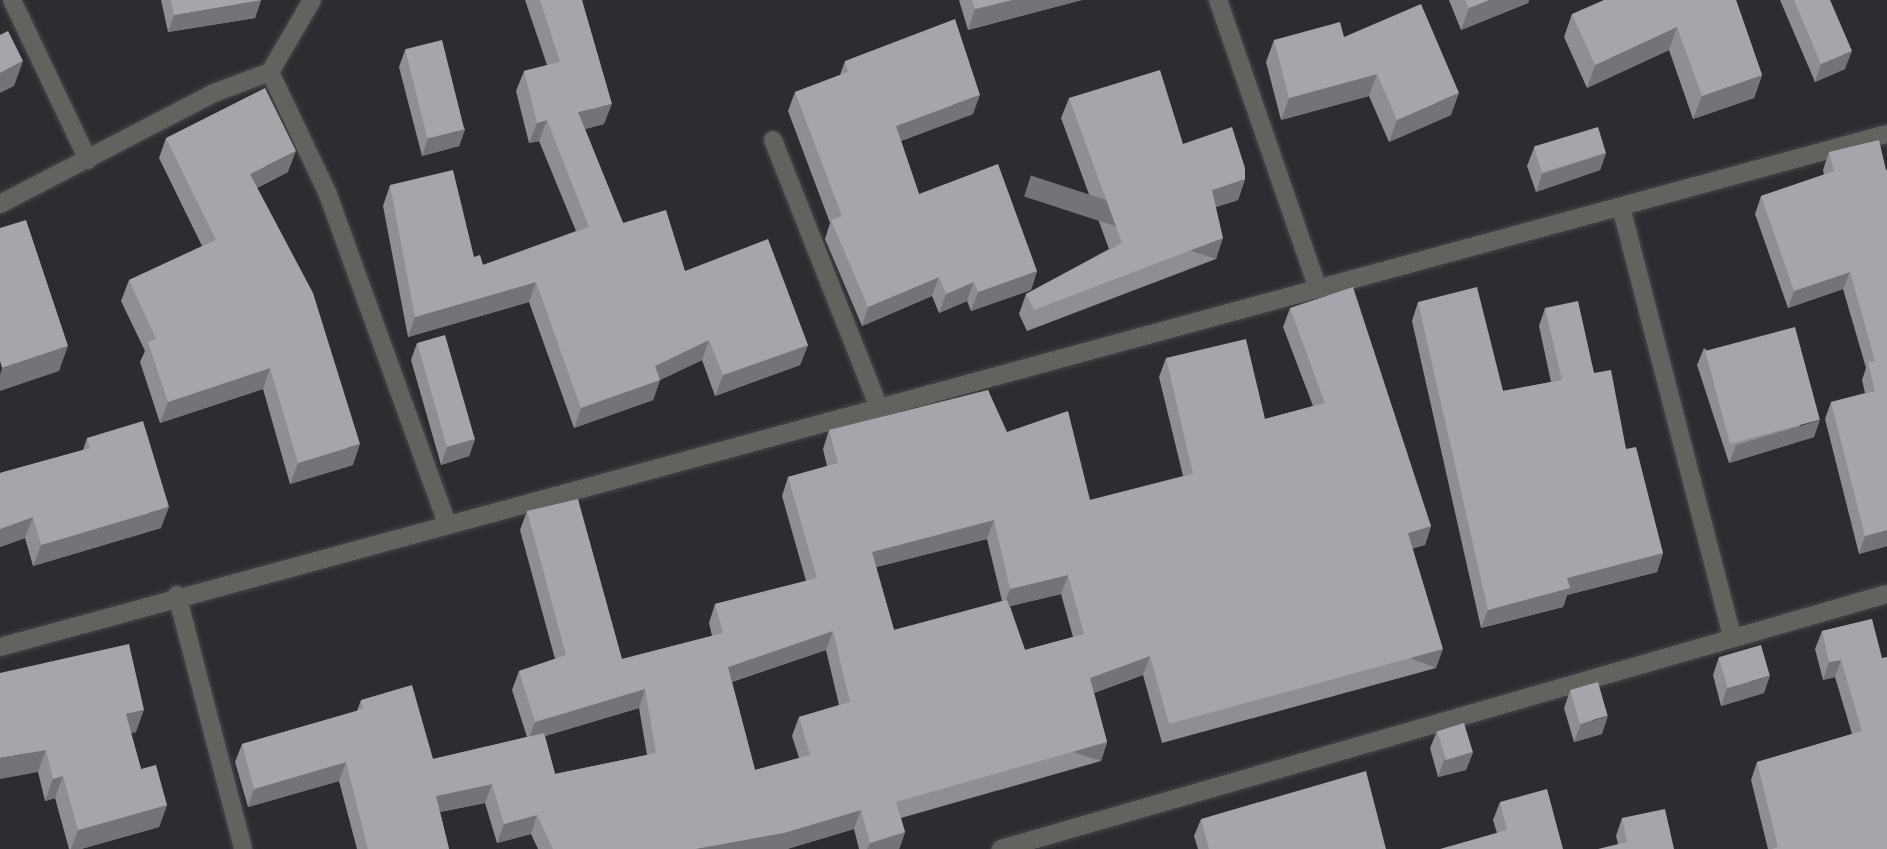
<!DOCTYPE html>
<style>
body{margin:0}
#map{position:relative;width:1887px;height:849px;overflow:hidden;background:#2d2c31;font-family:"Roboto Condensed",sans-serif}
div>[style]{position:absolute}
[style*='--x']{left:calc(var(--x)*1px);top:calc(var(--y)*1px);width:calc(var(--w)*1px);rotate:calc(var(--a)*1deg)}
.roads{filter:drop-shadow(0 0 2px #48474c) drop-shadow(0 0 2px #48474c)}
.minor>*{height:18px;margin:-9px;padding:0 9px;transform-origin:9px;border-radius:9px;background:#62625f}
.wall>*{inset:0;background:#8f8e93}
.shaded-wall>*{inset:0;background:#747478;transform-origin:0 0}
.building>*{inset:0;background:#a6a5ab;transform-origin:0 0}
span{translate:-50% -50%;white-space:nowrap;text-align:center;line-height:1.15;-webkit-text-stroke:7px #151517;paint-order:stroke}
</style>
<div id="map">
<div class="roads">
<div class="minor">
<i style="--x:12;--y:0;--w:177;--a:64.6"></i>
<i style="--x:1218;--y:0;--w:303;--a:70.9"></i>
<i style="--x:270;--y:72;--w:133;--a:64.6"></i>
<i style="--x:327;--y:192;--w:353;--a:70.1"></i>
<i style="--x:773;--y:140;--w:285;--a:68.4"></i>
<i style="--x:0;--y:204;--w:241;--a:-27.4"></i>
<i style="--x:214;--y:93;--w:60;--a:-20.6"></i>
<i style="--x:270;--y:72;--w:83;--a:-59.7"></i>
<i style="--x:1621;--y:207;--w:443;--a:75.5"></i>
<i style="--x:177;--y:595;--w:262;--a:75.4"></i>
<i style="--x:0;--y:647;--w:1955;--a:-15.21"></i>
<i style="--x:1001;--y:849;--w:922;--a:-16.06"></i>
</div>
</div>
<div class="wall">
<i style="clip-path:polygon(161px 0,261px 0,255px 18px,168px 32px)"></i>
<i style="clip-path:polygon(525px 0,582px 0,604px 124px,585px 129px,623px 223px,685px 271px,808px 345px,800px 365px,715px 396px,702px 360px,660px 380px,653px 400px,574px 428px,529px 302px,408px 337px,383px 206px,390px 185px,483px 265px,576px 231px,539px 141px,529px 143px,516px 91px,524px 71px,547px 65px)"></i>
<i style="clip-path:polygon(959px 0,1082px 0,968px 30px)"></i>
<i style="clip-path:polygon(1449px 0,1529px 0,1528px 3px,1461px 30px)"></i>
<i style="clip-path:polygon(1736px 0,1762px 75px,1754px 98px,1693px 119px,1669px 50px,1587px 88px,1564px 37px,1572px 14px)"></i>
<i style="clip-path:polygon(1780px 0,1830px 0,1845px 69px,1815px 82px)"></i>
<i style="clip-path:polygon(1344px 37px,1451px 115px,1389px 142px,1369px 96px,1281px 120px,1266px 62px,1274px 40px)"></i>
<i style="clip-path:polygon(405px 50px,465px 129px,459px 146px,422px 156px,399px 67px)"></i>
<i style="clip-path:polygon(845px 61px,973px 114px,901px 141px,919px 194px,1037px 271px,1031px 290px,971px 311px,967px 301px,939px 313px,932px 296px,862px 326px,825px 239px,830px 223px,788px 111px,795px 92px,840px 75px)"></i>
<i style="clip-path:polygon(1069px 98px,1183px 144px,1245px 179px,1238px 200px,1216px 207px,1216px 259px,1027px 331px,1019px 314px,1026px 294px,1109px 249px,1061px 118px)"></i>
<i style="clip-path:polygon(166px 138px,288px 172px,257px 188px,353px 465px,290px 484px,263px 389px,160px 423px,140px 362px,145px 351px,121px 301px,129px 280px,202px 246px,159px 158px)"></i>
<i style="clip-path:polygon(1534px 148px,1606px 153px,1600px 170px,1536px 192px,1527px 166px)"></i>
<i style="clip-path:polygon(1829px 152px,1887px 170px,1887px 546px,1859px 554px,1825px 419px,1831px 402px,1865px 393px,1862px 380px,1866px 368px,1843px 289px,1788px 308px,1755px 214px,1761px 196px,1824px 175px,1823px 170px)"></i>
<i style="clip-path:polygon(1418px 302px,1503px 391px,1551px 382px,1539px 326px,1545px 308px,1594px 373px,1626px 449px,1663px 553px,1657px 572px,1567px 595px,1563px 607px,1481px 628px,1412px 321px)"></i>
<i style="clip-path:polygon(evenodd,1290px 308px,1431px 526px,1425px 545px,1412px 548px,1436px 668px,1162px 743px,1143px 675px,1094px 693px,1107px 742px,1101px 761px,901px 818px,905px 832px,899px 849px,859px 849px,854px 829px,787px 849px,538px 849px,531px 834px,497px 843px,485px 803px,440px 812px,449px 849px,357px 849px,339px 781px,248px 807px,235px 762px,242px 744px,357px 711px,361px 700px,433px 759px,527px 737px,512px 690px,519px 671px,555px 659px,520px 530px,527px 511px,622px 659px,712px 636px,709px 623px,715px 604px,806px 581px,782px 496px,788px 477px,827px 466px,823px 449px,829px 430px,1007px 432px,1090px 500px,1183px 476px,1159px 377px,1166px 358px,1265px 419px,1313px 406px,1283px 327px,1290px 308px,987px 539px,1002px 601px,894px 630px,876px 567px,987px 539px,1290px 308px,1061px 594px,1073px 637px,1025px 650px,1010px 606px,1061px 594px,1290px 308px,826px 650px,839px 705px,799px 717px,792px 736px,799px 758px,755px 770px,732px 682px,826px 650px,1290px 308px,639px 708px,647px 755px,555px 774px,545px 736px,639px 708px)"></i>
<i style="clip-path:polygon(417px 343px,475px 439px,469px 456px,441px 465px,411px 360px)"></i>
<i style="clip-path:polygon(1704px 348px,1814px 437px,1729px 463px,1697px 365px)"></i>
<i style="clip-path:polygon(87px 438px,161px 528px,33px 566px,25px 538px,0 547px,0 473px,83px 450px)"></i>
<i style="clip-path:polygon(1872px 619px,1887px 849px,1768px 849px,1751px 780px,1757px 762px,1852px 734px,1835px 677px,1823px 680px,1815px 649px,1822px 631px)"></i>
<i style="clip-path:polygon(1719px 657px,1764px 693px,1721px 706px,1713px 675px)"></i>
<i style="clip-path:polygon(0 673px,136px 732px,131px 733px,141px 769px,167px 805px,159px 827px,81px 849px,69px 849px,55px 798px,45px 801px,38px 772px)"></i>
<i style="clip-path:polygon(1570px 691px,1602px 734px,1574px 742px,1564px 708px)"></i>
<i style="clip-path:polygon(1437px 731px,1473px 752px,1466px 770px,1438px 777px,1430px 748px)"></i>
<i style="clip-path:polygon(1500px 802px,1563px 849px,1497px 833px,1493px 820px)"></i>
<i style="clip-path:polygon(1622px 818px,1674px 849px,1618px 844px,1616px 836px)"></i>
<i style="clip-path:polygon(1201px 819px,1386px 849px,1198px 849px,1194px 836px)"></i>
</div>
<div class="shaded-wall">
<i style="clip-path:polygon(261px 0,255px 18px,168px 32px,174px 15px)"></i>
<i style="clip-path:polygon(1012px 0,1082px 0,968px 30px,975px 9px)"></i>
<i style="clip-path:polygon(1489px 0,1529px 0,1528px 3px,1461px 30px,1469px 8px)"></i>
<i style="clip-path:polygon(1677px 27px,1669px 50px,1587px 88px,1595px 65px)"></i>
<i style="clip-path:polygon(1852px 51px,1845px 69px,1815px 82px,1821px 64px)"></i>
<i style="clip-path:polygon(23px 61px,14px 86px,0 93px,0 73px)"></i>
<i style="clip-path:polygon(1377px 74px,1369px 96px,1281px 120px,1289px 98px)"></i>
<i style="clip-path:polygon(1762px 75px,1754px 98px,1693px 119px,1702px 96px)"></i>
<i style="clip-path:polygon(1459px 93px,1451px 115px,1389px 142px,1397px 120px)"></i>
<i style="clip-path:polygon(980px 95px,973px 114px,889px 145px,896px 126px)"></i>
<i style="clip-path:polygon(612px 104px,604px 124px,571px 133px,578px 112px)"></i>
<i style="clip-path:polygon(547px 120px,539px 141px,529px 143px,537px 123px)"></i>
<i style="clip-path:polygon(465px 129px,459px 146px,422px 156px,428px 138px)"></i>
<i style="clip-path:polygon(296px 151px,288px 172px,242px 195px,250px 174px)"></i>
<i style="clip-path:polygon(1606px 153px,1600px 170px,1536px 192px,1542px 174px)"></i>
<i style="clip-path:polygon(1245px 179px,1238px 200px,1205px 210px,1212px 190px)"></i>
<i style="left:1223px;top:238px;width:22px;height:202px;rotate:108deg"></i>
<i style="clip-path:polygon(1037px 271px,1031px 290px,971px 311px,978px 292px)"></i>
<i style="clip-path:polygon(1850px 272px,1843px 289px,1788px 308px,1794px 291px)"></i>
<i style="clip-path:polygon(939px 277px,932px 296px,862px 326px,868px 307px)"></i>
<i style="clip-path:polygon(536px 282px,529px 302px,408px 337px,415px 317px)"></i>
<i style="clip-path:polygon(974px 282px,967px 301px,939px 313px,946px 294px)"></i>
<i style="clip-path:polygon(709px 340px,702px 360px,660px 380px,653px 400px,574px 428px,581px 408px,655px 366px)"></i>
<i style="clip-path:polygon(808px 345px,800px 365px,715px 396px,723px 375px)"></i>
<i style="clip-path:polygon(68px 346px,59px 371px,0 391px,0 375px,2px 368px)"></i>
<i style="clip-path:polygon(270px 368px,263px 389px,160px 423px,168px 402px)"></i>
<i style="clip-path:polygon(1820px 420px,1814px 437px,1729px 463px,1736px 445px)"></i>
<i style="clip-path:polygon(475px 439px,469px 456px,441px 465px,447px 447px)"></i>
<i style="clip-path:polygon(360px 444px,353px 465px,290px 484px,298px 463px)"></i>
<i style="clip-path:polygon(169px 507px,161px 528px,33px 566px,41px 545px)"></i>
<i style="clip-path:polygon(33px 517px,25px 538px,0 547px,0 529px)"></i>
<i style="clip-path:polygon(994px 520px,987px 539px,865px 570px,872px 552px)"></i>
<i style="clip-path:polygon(1431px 526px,1425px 545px,1401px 552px,1408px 533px)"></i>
<i style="clip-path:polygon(1887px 530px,1887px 546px,1859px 554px,1865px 536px)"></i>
<i style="clip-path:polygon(1663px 553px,1657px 572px,1567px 595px,1563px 607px,1481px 628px,1488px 610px,1567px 578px)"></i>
<i style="clip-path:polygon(1068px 575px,1061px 594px,1003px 608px,1010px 589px)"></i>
<i style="clip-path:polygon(833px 631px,826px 650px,721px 685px,728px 667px)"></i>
<i style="left:1443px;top:649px;width:20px;height:284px;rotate:110deg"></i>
<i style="clip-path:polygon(1150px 656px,1143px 675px,1083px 697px,1090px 678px)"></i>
<i style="clip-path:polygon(1841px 660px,1835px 677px,1823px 680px,1829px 662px)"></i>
<i style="clip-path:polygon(1770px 676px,1764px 693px,1721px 706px,1727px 688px)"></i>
<i style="clip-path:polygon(645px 689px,639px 708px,528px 741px,535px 722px)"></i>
<i style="clip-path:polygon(144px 710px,136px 732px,118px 736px,126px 714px)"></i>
<i style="clip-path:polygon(1608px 716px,1602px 734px,1574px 742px,1581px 724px)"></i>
<i style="left:1107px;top:742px;width:20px;height:219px;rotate:108deg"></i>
<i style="clip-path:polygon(46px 750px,38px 772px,0 779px,0 758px)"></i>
<i style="clip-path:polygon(1473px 752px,1466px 770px,1438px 777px,1444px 760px)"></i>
<i style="clip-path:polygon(346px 762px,339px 781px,248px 807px,254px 789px)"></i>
<i style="clip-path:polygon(63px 776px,55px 798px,45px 801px,53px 779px)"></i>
<i style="clip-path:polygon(492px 784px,485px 803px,429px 814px,436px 796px)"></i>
<i style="clip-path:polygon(167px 805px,159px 827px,81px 849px,71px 849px,78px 830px)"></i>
<i style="clip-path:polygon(861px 810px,854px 829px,787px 849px,695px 849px)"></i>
<i style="clip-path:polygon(537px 815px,531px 834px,497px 843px,504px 824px)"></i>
<i style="clip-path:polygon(905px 832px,899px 849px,867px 849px,870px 843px)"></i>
</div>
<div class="building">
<i style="clip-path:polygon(171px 0,261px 0,174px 15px)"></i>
<i style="clip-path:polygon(540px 0,582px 0,612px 104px,578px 112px,623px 223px,666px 210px,685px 271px,768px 239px,808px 345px,723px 375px,709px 340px,655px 366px,660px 380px,581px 408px,536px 282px,415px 317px,390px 185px,453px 170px,474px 257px,480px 255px,483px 265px,589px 227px,547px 120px,537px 123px,524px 71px,560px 62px)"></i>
<i style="clip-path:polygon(972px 0,1012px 0,975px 9px)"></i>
<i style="clip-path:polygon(1465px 0,1489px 0,1469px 8px)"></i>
<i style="clip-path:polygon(1604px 0,1736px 0,1762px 75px,1702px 96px,1677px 27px,1595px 65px,1572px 14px)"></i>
<i style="clip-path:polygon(1794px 0,1830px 0,1852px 51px,1821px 64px)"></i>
<i style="clip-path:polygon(1421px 4px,1459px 93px,1397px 120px,1377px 74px,1289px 98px,1274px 40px,1340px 22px,1344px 37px)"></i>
<i style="clip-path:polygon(955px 19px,980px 95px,896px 126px,919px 194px,998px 164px,1037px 271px,978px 292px,974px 282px,946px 294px,939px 277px,868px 307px,831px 220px,842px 216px,795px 92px,848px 72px,845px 61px)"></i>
<i style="clip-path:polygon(8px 31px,23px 61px,0 73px,0 35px)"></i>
<i style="left:442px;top:40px;width:92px;height:38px;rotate:76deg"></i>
<i style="clip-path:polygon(1160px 70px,1183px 144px,1232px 127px,1245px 168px,1245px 179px,1212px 190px,1223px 238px,1034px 310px,1026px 294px,1122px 243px,1069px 98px)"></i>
<i style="clip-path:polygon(265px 88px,296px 151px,250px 174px,313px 293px,360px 444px,298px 463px,270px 368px,168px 402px,148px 342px,156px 339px,129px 280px,216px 240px,166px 138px)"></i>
<i style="left:1598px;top:127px;width:27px;height:67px;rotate:73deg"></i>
<i style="clip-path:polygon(1879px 140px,1886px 170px,1887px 170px,1887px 530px,1865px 536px,1831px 402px,1875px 391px,1868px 362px,1875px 361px,1850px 272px,1794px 291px,1761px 196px,1834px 171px,1829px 152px)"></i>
<i style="clip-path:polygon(26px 220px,68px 346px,2px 368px,0 361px,0 228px)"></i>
<i style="clip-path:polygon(evenodd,1353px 287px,1431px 526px,1408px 533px,1443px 649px,1169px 724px,1150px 656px,1090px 678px,1107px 742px,896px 802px,905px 832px,870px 843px,861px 810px,784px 833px,695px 849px,553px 849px,537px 815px,504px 824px,492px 784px,436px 796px,449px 849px,368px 849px,346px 762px,254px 789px,242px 744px,363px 709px,361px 700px,412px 685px,433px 759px,544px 733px,555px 774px,656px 753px,645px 689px,535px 722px,519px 671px,566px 655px,527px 511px,578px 499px,622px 659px,723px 633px,715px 604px,817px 578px,788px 477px,838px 463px,829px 430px,988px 390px,1007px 432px,1068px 411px,1090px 500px,1193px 474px,1166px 358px,1246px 339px,1265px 419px,1325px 403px,1290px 308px,1353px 287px,994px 520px,1010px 589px,1068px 575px,1084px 634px,1025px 650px,1007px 600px,894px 630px,872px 552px,994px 520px,1353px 287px,833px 631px,850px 702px,799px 717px,810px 755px,755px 770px,728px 667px,833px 631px)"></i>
<i style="clip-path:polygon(1477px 287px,1503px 391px,1562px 380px,1545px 308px,1578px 301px,1594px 373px,1611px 370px,1626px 449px,1636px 447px,1663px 553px,1567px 578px,1570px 588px,1488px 610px,1418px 302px)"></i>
<i style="left:1795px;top:327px;width:96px;height:93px;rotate:75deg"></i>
<i style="left:445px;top:335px;width:108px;height:29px;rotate:74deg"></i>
<i style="clip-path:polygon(143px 421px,169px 507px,41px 545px,33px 517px,0 529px,0 473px,90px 448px,87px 438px)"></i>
<i style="clip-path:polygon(1872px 619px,1882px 658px,1887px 657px,1887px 849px,1772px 849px,1778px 847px,1757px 762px,1862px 731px,1841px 660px,1829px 662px,1822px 631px)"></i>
<i style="clip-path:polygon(129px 644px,144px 710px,126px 714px,141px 769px,156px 765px,167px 805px,78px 830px,63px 776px,53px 779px,46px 750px,0 758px,0 673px)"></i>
<i style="left:1761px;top:645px;width:32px;height:44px;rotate:74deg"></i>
<i style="left:1598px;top:682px;width:35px;height:29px;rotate:74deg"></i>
<i style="left:1464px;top:723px;width:30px;height:28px;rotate:73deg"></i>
<i style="clip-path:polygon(1366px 771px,1386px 849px,1209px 849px,1201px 819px)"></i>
<i style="clip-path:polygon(1547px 789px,1563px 849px,1440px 849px,1507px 830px,1500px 802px)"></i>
<i style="clip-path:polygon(1665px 809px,1674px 849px,1598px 849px,1627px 842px,1622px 818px)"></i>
</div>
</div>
